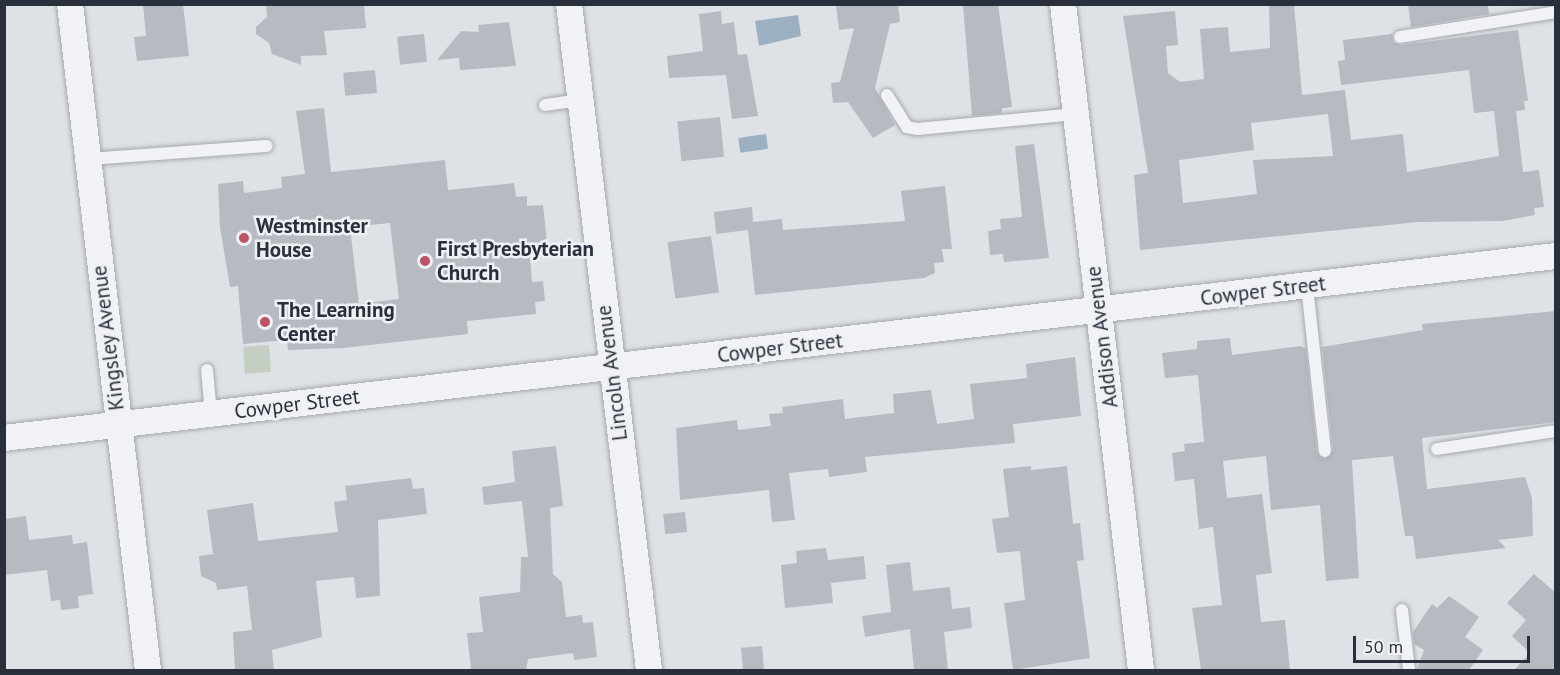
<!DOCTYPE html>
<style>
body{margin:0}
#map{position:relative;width:1560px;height:675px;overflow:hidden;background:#dee2e6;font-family:"PT Sans",sans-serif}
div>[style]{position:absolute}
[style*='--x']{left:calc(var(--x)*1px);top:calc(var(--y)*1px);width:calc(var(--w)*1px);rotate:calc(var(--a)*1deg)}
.green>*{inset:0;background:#c5cfc1;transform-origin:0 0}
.water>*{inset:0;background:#9db0c2;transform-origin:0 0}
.building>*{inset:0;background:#b6bbc2;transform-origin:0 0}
.roads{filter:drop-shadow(0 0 2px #a4a9af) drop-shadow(0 0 2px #a4a9af)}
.service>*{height:12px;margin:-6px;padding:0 6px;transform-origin:6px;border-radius:6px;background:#f1f2f5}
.minor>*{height:26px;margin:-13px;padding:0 13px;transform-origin:13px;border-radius:13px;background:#f1f2f5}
.dots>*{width:16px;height:16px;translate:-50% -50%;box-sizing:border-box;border:3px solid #eef0f4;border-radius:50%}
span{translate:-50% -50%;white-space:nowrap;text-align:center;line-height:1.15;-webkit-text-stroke:5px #eef0f4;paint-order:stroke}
.poi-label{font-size:21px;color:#29303b;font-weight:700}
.left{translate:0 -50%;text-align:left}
.street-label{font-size:21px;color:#29303b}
.frame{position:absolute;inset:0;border:6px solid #29303b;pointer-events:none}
.scale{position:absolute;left:1353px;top:636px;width:177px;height:27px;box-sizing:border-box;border:3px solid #29303b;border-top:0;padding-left:8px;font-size:18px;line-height:21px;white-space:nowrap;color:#29303b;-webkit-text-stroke:4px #eef0f4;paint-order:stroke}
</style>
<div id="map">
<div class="green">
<i style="left:269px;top:345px;width:27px;height:26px;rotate:86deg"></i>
</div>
<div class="water">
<i style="clip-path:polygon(798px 15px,801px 36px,759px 46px,755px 21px)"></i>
<i style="left:766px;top:134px;width:15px;height:28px;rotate:82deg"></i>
</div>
<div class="building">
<i style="clip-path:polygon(143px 4px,183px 4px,189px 56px,137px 61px,134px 37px,146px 36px)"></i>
<i style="clip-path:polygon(364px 4px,366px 28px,324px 31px,327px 55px,301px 56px,301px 65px,272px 54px,269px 43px,256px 34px,256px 27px,267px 17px,266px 5px)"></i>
<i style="clip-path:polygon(836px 4px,898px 4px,900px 22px,890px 24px,875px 88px,895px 125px,873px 138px,848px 102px,833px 103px,831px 83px,840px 82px,854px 28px,839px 30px)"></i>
<i style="clip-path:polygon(963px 4px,998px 4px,1012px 107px,1002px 108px,1002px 113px,972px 116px)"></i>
<i style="clip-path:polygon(evenodd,1269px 4px,1294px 4px,1302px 95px,1345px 90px,1351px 140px,1403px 134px,1407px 172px,1499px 156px,1494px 111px,1474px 113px,1469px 70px,1341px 85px,1338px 61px,1345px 60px,1343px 40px,1392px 34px,1393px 42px,1401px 45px,1518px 30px,1528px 101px,1524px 101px,1525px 110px,1516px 111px,1523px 172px,1539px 170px,1544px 207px,1534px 208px,1535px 215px,1503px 221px,1418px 222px,1140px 250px,1134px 175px,1148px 173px,1123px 16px,1175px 11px,1178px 45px,1166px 46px,1168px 73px,1180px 82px,1204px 79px,1200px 29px,1228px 27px,1230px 52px,1270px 48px,1269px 4px,1328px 114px,1333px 156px,1253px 160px,1257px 194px,1183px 203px,1179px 160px,1254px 150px,1251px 123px,1328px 114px)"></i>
<i style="clip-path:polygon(1408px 4px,1488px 4px,1489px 14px,1411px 27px)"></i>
<i style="clip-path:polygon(721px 11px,722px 24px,734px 22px,738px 55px,747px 54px,758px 116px,732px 119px,726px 75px,669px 78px,667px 56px,703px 51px,699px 14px)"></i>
<i style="clip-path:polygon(509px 22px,516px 66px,460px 70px,459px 58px,437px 60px,461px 31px,479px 32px,478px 25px)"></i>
<i style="left:424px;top:34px;width:28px;height:27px;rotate:84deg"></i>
<i style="left:375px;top:70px;width:23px;height:32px;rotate:85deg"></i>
<i style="clip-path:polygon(evenodd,324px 108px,331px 172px,445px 160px,448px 190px,514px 183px,516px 197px,527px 196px,527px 206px,543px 205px,547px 242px,529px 244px,532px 282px,543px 281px,545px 301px,535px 302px,536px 314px,467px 321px,468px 334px,344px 348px,288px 350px,287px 340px,243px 344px,238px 286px,230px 287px,220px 227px,218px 184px,243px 181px,244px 193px,282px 188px,281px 177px,305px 174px,296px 111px,324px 108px,390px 223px,399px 299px,359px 304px,350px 227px,390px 223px)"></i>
<i style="left:720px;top:117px;width:40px;height:43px;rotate:84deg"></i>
<i style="clip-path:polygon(1034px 144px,1049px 258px,1004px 262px,1003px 254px,990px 255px,988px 231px,1001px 229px,1000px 219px,1022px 217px,1015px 146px)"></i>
<i style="clip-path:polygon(945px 186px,952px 249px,942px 249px,944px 262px,934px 263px,935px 273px,924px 278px,755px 295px,748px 230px,716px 234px,714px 212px,752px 207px,753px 222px,782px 219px,783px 230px,905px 221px,901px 191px)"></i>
<i style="left:711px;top:236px;width:57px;height:44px;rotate:82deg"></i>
<i style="clip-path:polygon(1556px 311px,1556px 422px,1422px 438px,1427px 489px,1525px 477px,1532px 498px,1533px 536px,1498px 540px,1506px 548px,1416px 559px,1413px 536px,1405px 536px,1393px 456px,1352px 460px,1359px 578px,1326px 581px,1320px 505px,1271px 510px,1266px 456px,1223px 461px,1227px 498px,1262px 494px,1272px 573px,1256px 575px,1261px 622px,1285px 620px,1290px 670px,1201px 670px,1192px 608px,1222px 605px,1213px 527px,1199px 529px,1194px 479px,1175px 481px,1172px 453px,1185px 451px,1184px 444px,1204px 442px,1198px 375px,1165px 378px,1162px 353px,1197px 349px,1197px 341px,1230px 338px,1232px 355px,1301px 346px,1306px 349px,1317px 452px,1325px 459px,1333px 450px,1322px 347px,1423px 330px,1422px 324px)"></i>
<i style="clip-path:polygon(1075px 357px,1081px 416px,1013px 424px,1015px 443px,865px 457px,867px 472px,829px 477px,828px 469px,789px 473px,795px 520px,772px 522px,769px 490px,680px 500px,676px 428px,737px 420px,738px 430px,771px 426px,769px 414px,783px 413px,782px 407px,843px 399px,845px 419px,894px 413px,893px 394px,931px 390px,937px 424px,974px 419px,970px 384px,1027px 378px,1026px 364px)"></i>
<i style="clip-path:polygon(556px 446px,563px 506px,550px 508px,553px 574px,562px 582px,566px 617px,582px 615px,583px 623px,593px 622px,597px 657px,574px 660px,573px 653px,528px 659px,526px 670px,471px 670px,467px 633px,483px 632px,479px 597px,520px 592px,521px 557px,528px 557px,522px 501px,484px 505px,482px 487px,515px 482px,512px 451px)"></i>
<i style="clip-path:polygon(1031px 466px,1031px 470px,1067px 466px,1073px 524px,1080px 523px,1084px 560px,1077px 561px,1090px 658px,1013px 670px,1004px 603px,1025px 600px,1020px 551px,997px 553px,992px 519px,1009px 517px,1003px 469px)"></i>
<i style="clip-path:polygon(411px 478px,413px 489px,424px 488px,427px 514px,378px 520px,380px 596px,356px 598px,354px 577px,316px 581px,322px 637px,272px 650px,274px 670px,235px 670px,233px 632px,252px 630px,247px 586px,217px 590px,216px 583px,201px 576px,199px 556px,213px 554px,207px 510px,253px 503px,258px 541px,338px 532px,334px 502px,347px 500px,345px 486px)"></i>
<i style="left:685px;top:512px;width:20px;height:22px;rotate:84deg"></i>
<i style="clip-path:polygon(26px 516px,29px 540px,72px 535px,73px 544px,87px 542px,93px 594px,78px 596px,79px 608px,61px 610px,60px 600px,51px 601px,47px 570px,4px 575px,4px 519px)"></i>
<i style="clip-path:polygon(826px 548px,828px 560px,864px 556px,866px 579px,831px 583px,833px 603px,785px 608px,781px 565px,797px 563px,796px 551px)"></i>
<i style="clip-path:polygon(910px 562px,913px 591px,950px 587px,952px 609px,970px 607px,972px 628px,944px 632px,948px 670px,914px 670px,910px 629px,865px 637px,862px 616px,891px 612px,886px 565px)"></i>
<i style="clip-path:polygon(1534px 574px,1556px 593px,1556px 670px,1514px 670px,1530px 653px,1512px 636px,1526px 620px,1507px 603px)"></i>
<i style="clip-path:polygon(1449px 596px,1479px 617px,1465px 637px,1483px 650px,1469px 670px,1417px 670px,1424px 650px,1414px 644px,1413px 632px,1432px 604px,1437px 608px)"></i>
<i style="left:762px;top:646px;width:24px;height:21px;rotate:85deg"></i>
</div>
<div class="roads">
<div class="service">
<i style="--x:1400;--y:37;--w:158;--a:-9.1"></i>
<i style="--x:887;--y:95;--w:38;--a:58"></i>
<i style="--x:907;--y:127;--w:10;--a:11"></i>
<i style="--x:917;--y:129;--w:160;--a:-5.4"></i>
<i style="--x:545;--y:105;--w:35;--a:-8"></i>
<i style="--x:88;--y:159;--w:179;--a:-4.2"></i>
<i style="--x:1307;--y:286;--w:166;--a:83.8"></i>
<i style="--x:207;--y:370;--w:44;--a:84.8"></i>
<i style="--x:1437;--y:449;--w:120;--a:-8.6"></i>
<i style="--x:1402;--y:610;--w:60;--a:83.3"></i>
</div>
<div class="minor">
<i style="--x:70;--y:4;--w:671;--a:83.32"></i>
<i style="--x:569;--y:4;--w:671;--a:83.15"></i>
<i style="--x:1063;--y:4;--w:671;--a:83.32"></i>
<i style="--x:4;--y:438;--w:1563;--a:-6.69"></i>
</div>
</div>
<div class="dots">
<i style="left:244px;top:238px;background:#bd5264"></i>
<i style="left:425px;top:261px;background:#bd5264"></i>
<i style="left:265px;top:322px;background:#bd5264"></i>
</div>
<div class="poi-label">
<span class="left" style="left:256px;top:238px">Westminster<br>House</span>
<span class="left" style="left:437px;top:261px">First Presbyterian<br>Church</span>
<span class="left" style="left:277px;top:322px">The Learning<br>Center</span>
</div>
<div class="street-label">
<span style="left:1263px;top:291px;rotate:-7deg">Cowper Street</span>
<span style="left:1102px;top:337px;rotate:-97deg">Addison Avenue</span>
<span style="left:108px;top:338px;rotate:-97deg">Kingsley Avenue</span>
<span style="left:780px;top:348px;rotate:-7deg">Cowper Street</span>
<span style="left:612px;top:373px;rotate:-97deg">Lincoln Avenue</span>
<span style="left:297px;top:404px;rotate:-7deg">Cowper Street</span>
</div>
<div class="frame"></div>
<div class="scale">50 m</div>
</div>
